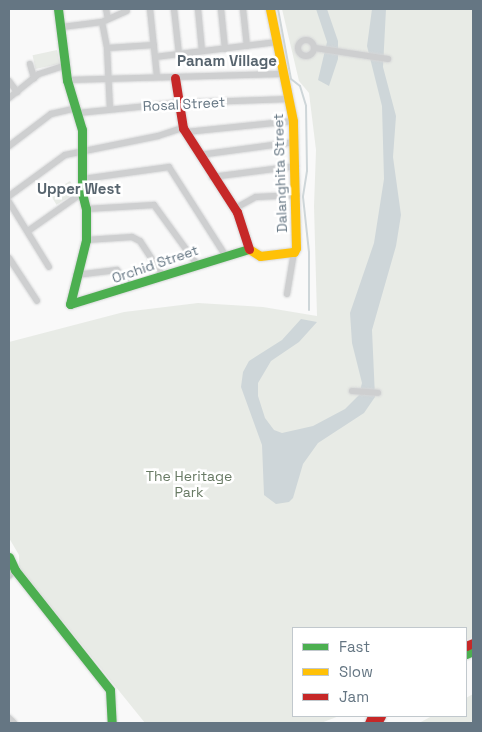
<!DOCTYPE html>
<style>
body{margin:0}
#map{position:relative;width:482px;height:732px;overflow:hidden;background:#f9f9f9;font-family:"Space Grotesk",sans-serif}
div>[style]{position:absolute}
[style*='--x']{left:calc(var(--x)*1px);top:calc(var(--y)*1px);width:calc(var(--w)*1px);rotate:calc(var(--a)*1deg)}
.green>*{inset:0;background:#e8ebe6;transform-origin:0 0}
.water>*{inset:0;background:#ced6d9}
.stream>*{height:2px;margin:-1px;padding:0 1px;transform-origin:1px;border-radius:1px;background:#ced6d9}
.roads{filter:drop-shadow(0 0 1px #d5d6d7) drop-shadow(0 0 1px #d5d6d7)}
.street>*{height:6px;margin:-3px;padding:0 3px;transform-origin:3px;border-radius:3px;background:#cecfd0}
.street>.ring{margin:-3px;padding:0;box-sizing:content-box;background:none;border:6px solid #cecfd0;border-radius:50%}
.fast>*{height:9px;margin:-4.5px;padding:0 4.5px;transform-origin:4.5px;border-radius:4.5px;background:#4caf50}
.slow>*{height:9px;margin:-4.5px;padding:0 4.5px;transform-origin:4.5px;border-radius:4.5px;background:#ffc107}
.jam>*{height:9px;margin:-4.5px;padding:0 4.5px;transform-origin:4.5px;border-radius:4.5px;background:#c62828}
span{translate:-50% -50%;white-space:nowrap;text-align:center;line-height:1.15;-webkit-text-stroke:5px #fff;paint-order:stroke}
.street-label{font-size:14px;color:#657683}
.park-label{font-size:14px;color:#687a64}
.neighbourhood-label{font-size:15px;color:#57646e;font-weight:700}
.frame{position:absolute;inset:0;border:10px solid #657683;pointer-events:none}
.legend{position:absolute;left:292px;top:627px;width:175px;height:90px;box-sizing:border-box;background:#fff;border:1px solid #c1c8cd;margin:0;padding:6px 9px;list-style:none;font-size:15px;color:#657683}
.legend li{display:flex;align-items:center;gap:10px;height:25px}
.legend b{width:25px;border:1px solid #c1c8cd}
</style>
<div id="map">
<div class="green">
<i style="clip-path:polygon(282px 9px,473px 9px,473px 637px,466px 640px,466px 628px,293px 628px,293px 716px,339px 716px,321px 723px,145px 723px,19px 567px,19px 555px,9px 538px,9px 342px,124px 312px,198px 303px,263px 307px,317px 316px,314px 206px,316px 150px,309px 93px,299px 81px)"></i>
<i style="left:57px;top:50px;width:14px;height:25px;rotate:78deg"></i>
<i style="left:70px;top:181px;width:13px;height:24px;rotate:58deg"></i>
<i style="clip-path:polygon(473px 694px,473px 723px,419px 723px,432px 716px,466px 716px,466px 698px)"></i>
</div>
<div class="water">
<i style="clip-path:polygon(316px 9px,327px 9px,338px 41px,338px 59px,329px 86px,318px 80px,327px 42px)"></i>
<i style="clip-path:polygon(372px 9px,386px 9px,383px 67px,396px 116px,393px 157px,401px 215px,396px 246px,372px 330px,375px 397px,364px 413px,318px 443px,303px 464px,293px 498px,289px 502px,276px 504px,264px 495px,262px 445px,241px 387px,243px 372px,249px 361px,282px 340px,301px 319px,317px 322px,299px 342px,271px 361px,258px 383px,258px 396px,265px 418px,274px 430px,282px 433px,313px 426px,345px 409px,359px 395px,362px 383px,352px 343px,350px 313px,374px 243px,384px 179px,382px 106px,367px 46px)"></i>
</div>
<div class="stream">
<i style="--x:278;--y:9;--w:71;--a:79.5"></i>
<i style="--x:291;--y:79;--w:11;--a:38"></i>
<i style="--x:300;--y:86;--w:21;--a:73"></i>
<i style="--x:306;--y:106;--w:65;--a:89.1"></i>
<i style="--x:307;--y:171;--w:26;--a:99"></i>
<i style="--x:303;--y:197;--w:55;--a:83.8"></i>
<i style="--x:309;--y:252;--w:58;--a:90"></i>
</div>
<div class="roads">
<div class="street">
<i style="--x:106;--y:9;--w:10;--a:79"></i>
<i style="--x:150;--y:9;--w:68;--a:84.1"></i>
<i style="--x:174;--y:9;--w:45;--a:83.7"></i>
<i style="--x:198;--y:9;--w:42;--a:84.6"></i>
<i style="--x:221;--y:9;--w:40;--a:84.3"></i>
<i style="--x:243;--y:9;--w:37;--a:84"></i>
<i style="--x:102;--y:22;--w:26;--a:79"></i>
<i style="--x:107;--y:48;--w:61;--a:87.2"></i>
<i style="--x:62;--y:27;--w:40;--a:-7.1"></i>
<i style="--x:102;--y:22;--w:27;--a:-24"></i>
<i class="ring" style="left:298px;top:40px;width:10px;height:10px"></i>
<i style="--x:107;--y:48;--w:47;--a:-3.7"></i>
<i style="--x:315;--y:48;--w:74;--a:8.6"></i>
<i style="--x:155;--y:57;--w:123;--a:-7"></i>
<i style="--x:30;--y:64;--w:15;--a:74"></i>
<i style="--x:67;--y:80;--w:214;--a:-1.6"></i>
<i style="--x:9;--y:81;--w:14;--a:54"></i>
<i style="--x:9;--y:98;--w:38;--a:-39"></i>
<i style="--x:39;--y:74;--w:26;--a:-18"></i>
<i style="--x:78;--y:113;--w:100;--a:-5.8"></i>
<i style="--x:177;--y:103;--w:113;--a:-2"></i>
<i style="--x:186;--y:132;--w:108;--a:-5.9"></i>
<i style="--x:9;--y:146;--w:53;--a:-37.3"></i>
<i style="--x:51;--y:114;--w:27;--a:-13"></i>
<i style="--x:199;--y:155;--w:97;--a:-7.7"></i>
<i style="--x:212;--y:177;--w:85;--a:-7.5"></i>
<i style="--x:83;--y:179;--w:87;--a:-7.9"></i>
<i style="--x:169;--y:167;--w:104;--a:57.5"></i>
<i style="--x:9;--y:196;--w:69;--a:-36.2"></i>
<i style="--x:65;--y:155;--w:95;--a:-11.5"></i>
<i style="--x:158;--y:136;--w:26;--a:-18"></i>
<i style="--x:9;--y:202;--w:76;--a:58.4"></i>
<i style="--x:86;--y:209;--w:68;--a:-3.4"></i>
<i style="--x:154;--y:205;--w:72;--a:54.1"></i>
<i style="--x:234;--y:209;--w:25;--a:-29"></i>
<i style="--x:256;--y:197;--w:41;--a:-2.8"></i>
<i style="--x:28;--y:231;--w:66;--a:-35.1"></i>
<i style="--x:86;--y:240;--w:46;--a:-3.7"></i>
<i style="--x:132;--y:237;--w:9;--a:27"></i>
<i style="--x:140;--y:241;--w:42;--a:56.7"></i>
<i style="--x:9;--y:258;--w:51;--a:56.9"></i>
<i style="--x:76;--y:275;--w:41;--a:-7"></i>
<i style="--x:117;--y:270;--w:22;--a:54"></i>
<i style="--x:287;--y:294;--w:43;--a:-80.5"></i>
<i style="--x:352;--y:391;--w:26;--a:4"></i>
<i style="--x:9;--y:576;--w:8;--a:-45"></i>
<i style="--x:9;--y:718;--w:7;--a:45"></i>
</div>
<div class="fast">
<i style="--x:58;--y:9;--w:72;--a:82.8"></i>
<i style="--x:67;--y:80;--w:52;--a:73.3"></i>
<i style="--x:82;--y:130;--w:63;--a:90"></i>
<i style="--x:82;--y:193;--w:16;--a:76"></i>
<i style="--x:86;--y:209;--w:31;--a:90"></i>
<i style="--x:86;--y:240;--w:66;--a:104"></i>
<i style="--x:70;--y:304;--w:187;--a:-17.1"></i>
<i style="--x:9;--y:557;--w:14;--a:65"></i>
<i style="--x:15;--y:570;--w:153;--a:51.6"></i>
<i style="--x:110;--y:690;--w:33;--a:87"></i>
<i style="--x:466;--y:654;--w:8;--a:-23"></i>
</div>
<div class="slow">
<i style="--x:249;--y:249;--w:13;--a:32"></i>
<i style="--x:260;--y:256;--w:34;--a:-7"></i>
<i style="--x:294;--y:252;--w:4;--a:-63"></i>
<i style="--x:296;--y:248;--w:127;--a:-91.4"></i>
<i style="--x:293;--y:121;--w:114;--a:-101.6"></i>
</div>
<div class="jam">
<i style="--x:175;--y:78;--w:51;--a:80.9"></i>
<i style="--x:183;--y:128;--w:100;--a:57.3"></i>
<i style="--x:237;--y:212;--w:39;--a:72"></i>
<i style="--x:466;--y:646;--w:8;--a:-23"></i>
<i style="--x:369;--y:723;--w:8;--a:-67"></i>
<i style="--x:377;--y:723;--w:8;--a:-60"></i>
</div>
</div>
<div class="street-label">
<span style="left:184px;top:104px;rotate:-3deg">Rosal Street</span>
<span style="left:280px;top:173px;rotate:-92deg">Dalanghita Street</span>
<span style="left:155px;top:264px;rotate:-19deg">Orchid Street</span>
</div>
<div class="park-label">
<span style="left:189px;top:484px">The Heritage<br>Park</span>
</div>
<div class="neighbourhood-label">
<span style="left:227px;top:61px">Panam Village</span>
<span style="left:79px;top:189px">Upper West</span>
</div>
<div class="frame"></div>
<ul class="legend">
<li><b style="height:6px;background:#4caf50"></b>Fast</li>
<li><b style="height:6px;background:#ffc107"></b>Slow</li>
<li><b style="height:6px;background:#c62828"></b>Jam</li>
</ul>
</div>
